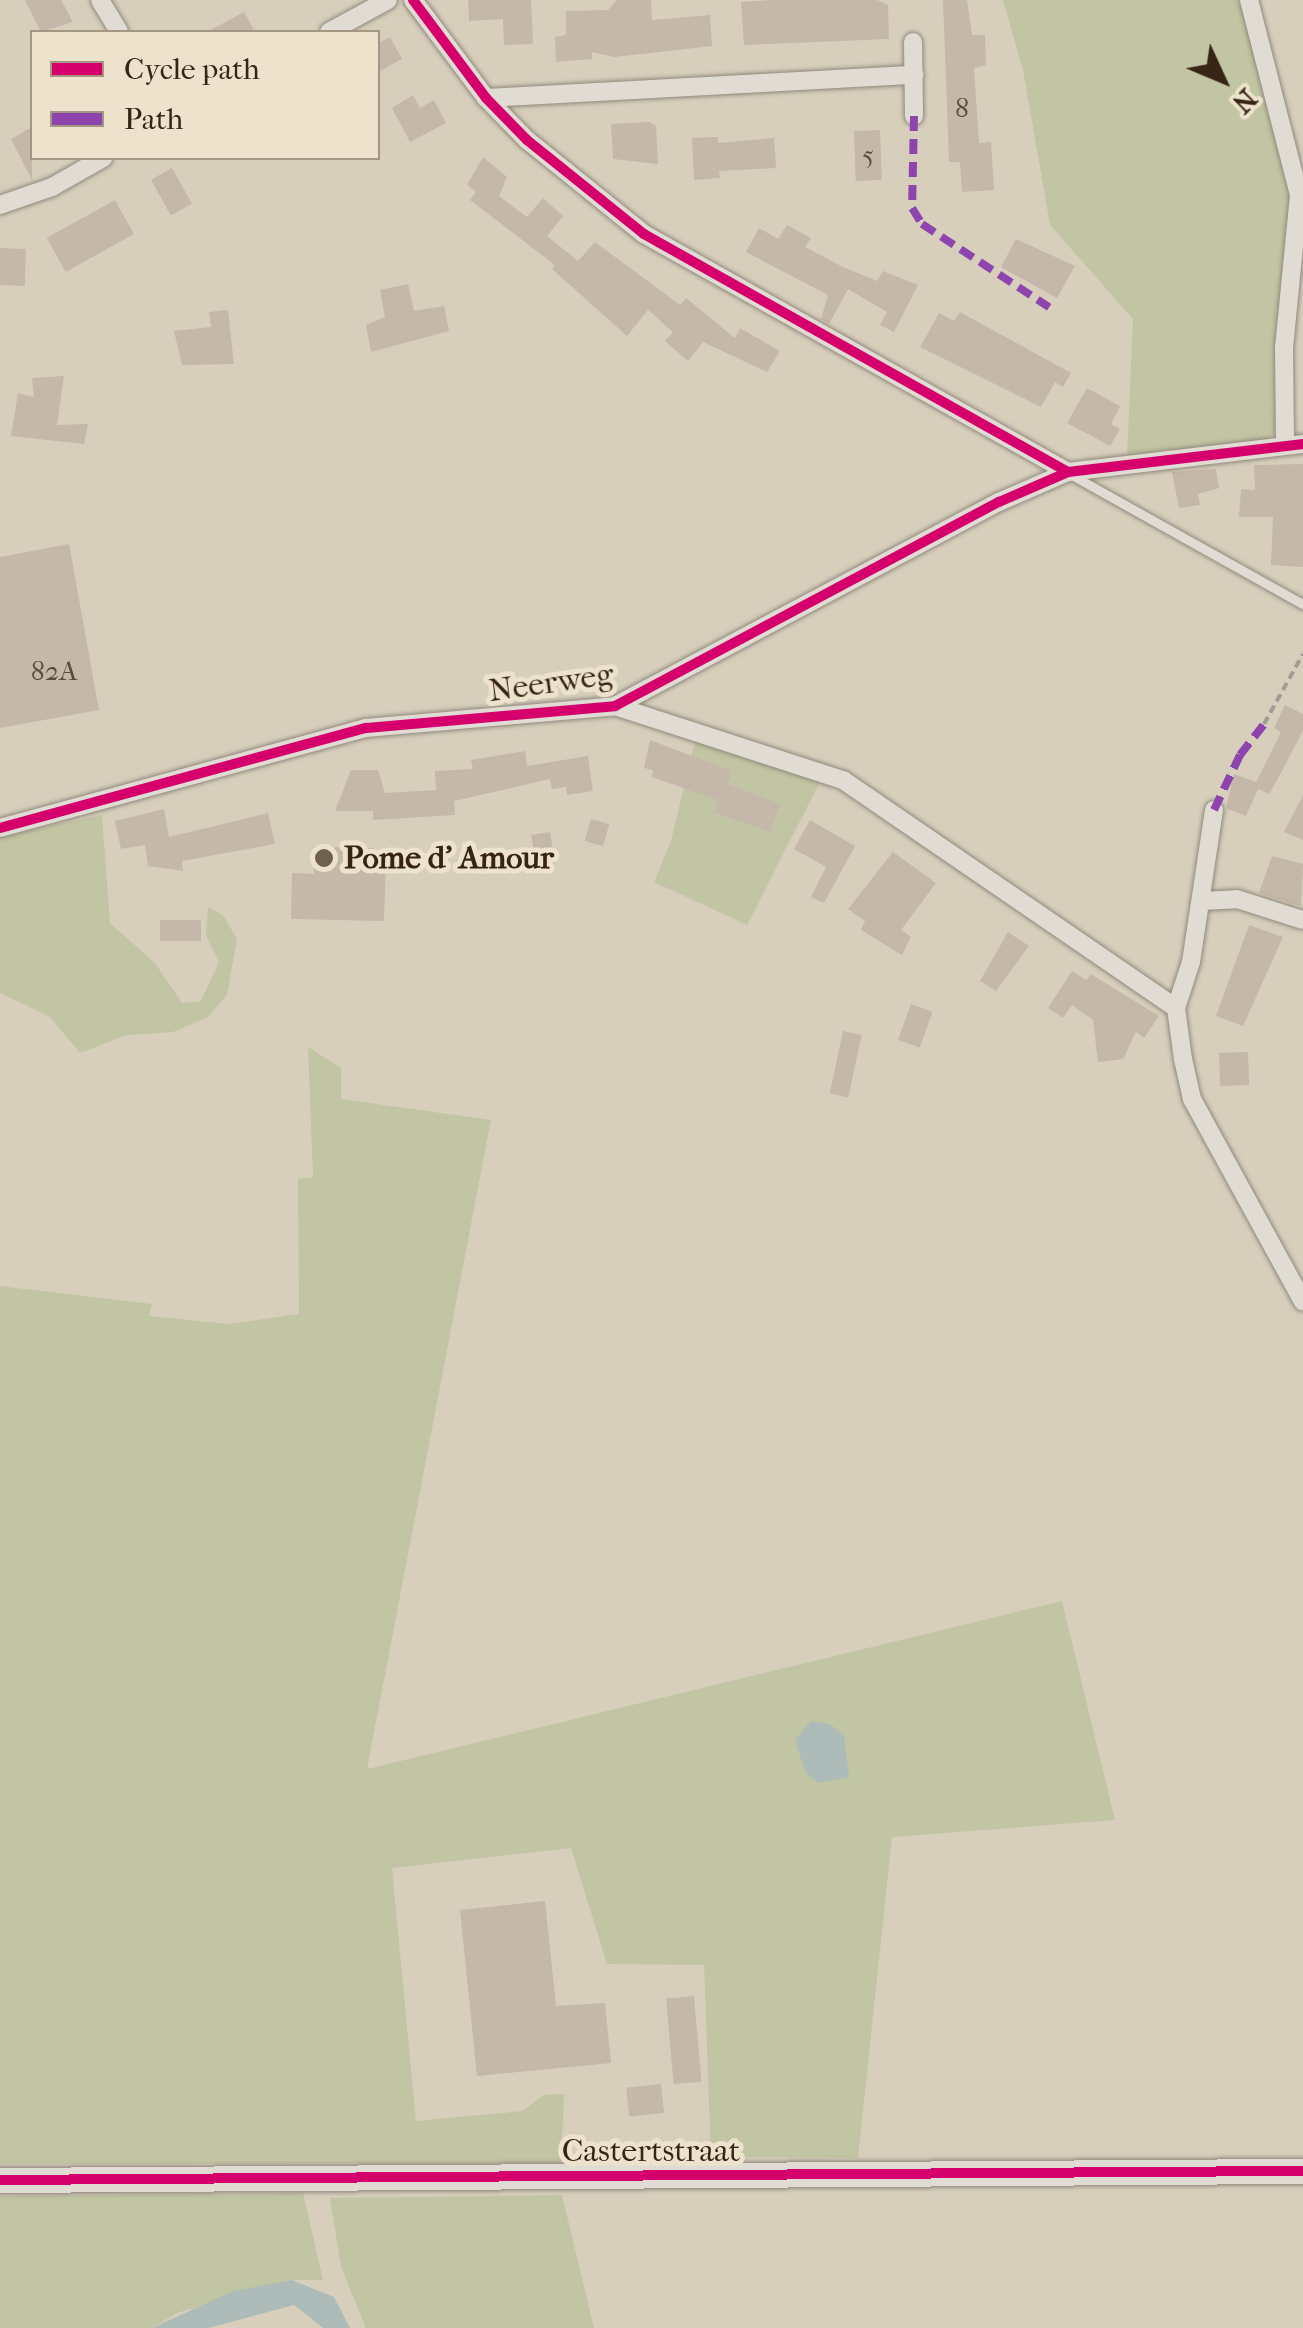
<!DOCTYPE html>
<style>
body{margin:0}
#map{position:relative;width:1303px;height:2328px;overflow:hidden;background:#d7cfbc;font-family:"IM FELL French Canon",serif}
div>[style]{position:absolute}
[style*='--x']{left:calc(var(--x)*1px);top:calc(var(--y)*1px);width:calc(var(--w)*1px);rotate:calc(var(--a)*1deg)}
.green>*{inset:0;background:#c2c5a3}
.water>*{inset:0;background:#adbcb8}
.building>*{inset:0;background:#c5b7aa;transform-origin:0 0}
.path>*{height:4px;margin-top:-2px;transform-origin:0;background:repeating-linear-gradient(90deg,#a29d94 0 8px,transparent 0 13px)}
.roads{filter:drop-shadow(0 0 2px #90897c) drop-shadow(0 0 2px #90897c)}
.lane>*{height:9px;margin:-4.5px;padding:0 4.5px;transform-origin:4.5px;border-radius:4.5px;background:#e0dcd3}
.street>*{height:18px;margin:-9px;padding:0 9px;transform-origin:9px;border-radius:9px;background:#e0dcd3}
.secondary>*{height:25px;margin:-12.5px;padding:0 12.5px;transform-origin:12.5px;border-radius:12.5px;background:#e0dcd3}
.quiet>*{height:8px;margin-top:-4px;transform-origin:0;background:repeating-linear-gradient(90deg,#8e44ad 0 15px,transparent 0 23px)}
.cycleway>*{height:10px;margin:-5px;padding:0 5px;transform-origin:5px;border-radius:5px;background:#d6006c}
.dots>*{width:28px;height:28px;translate:-50% -50%;box-sizing:border-box;border:5px solid #ede2cc;border-radius:50%}
span{translate:-50% -50%;white-space:nowrap;text-align:center;line-height:1.15;-webkit-text-stroke:10px #ede2cc;paint-order:stroke}
.number-label{font-size:28px;color:#5c4a3b}
.number-label span{-webkit-text-stroke-width:0}
.street-label{font-size:32px;color:#372414}
.poi-label{font-size:32px;color:#372414;font-weight:700}
.left{translate:0 -50%;text-align:left}
.legend{position:absolute;left:30px;top:30px;width:350px;height:130px;box-sizing:border-box;background:#ede2cc;border:2px solid #a49682;margin:0;padding:12px 18px;list-style:none;font-size:30px;color:#372414}
.legend li{display:flex;align-items:center;gap:20px;height:50px}
.legend b{width:50px;border:2px solid #a49682}
.north{position:absolute;left:1173px;top:30px;width:100px;height:100px;-webkit-text-stroke:8px #ede2cc;paint-order:stroke;rotate:134deg;font-size:28px;font-weight:700;line-height:40px;text-align:center;color:#372414}
.north::after{content:'';display:block;margin:auto;width:35px;height:45px;background:#372414;clip-path:polygon(50% 0,100% 100%,50% 72%,0 100%)}
</style>
<div id="map">
<div class="green">
<i style="clip-path:polygon(1003px 0,1237px 0,1243px 8px,1292px 187px,1275px 432px,1268px 439px,1127px 456px,1133px 319px,1050px 225px,1023px 70px)"></i>
<i style="clip-path:polygon(696px 737px,820px 782px,747px 925px,654px 882px,671px 841px)"></i>
<i style="clip-path:polygon(102px 815px,110px 923px,155px 963px,182px 1003px,201px 1001px,219px 962px,206px 935px,208px 907px,223px 915px,237px 939px,227px 995px,208px 1017px,173px 1032px,127px 1035px,80px 1053px,50px 1017px,0 993px,0 836px)"></i>
<i style="clip-path:polygon(308px 1047px,341px 1068px,341px 1099px,491px 1120px,367px 1769px,1062px 1601px,1115px 1820px,892px 1837px,858px 2158px,711px 2157px,704px 1965px,607px 1964px,571px 1848px,392px 1868px,416px 2121px,522px 2111px,544px 2095px,564px 2094px,561px 2163px,0 2164px,0 1286px,152px 1304px,149px 1316px,229px 1324px,299px 1314px,298px 1179px,313px 1177px)"></i>
<i style="clip-path:polygon(303px 2193px,323px 2280px,292px 2280px,177px 2313px,152px 2328px,0 2328px,0 2196px)"></i>
<i style="clip-path:polygon(562px 2195px,594px 2328px,366px 2328px,341px 2267px,330px 2198px)"></i>
</div>
<div class="water">
<i style="clip-path:polygon(811px 1721px,830px 1724px,844px 1736px,849px 1777px,819px 1783px,806px 1774px,795px 1740px)"></i>
<i style="clip-path:polygon(292px 2280px,334px 2297px,350px 2328px,323px 2328px,294px 2305px,208px 2328px,152px 2328px,233px 2291px)"></i>
</div>
<div class="building">
<i style="clip-path:polygon(25px 0,61px 0,73px 22px,41px 32px)"></i>
<i style="clip-path:polygon(468px 0,531px 0,533px 44px,504px 45px,503px 19px,469px 21px)"></i>
<i style="clip-path:polygon(617px 0,651px 0,652px 20px,710px 15px,712px 46px,614px 57px,592px 52px,592px 59px,556px 62px,555px 37px,566px 35px,566px 11px,608px 10px)"></i>
<i style="clip-path:polygon(770px 0,877px 0,888px 5px,889px 39px,744px 45px,741px 2px)"></i>
<i style="clip-path:polygon(943px 0,967px 0,972px 35px,985px 35px,986px 65px,974px 68px,979px 143px,991px 142px,994px 190px,962px 192px,960px 162px,949px 162px)"></i>
<i style="clip-path:polygon(244px 12px,255px 32px,207px 32px)"></i>
<i style="clip-path:polygon(390px 37px,402px 59px,378px 72px,378px 43px)"></i>
<i style="clip-path:polygon(413px 95px,420px 108px,434px 100px,446px 123px,410px 142px,392px 108px)"></i>
<i style="clip-path:polygon(650px 122px,656px 126px,658px 164px,613px 159px,611px 124px)"></i>
<i style="clip-path:polygon(32px 127px,32px 180px,11px 139px)"></i>
<i style="left:880px;top:130px;width:50px;height:26px;rotate:88deg"></i>
<i style="clip-path:polygon(718px 137px,718px 143px,774px 138px,776px 168px,719px 171px,720px 178px,694px 180px,692px 138px)"></i>
<i style="clip-path:polygon(483px 157px,507px 177px,499px 196px,527px 217px,543px 198px,563px 216px,547px 236px,578px 261px,595px 242px,680px 305px,686px 298px,735px 338px,740px 328px,780px 351px,767px 372px,703px 342px,688px 361px,665px 341px,673px 332px,648px 310px,627px 336px,552px 269px,555px 265px,470px 200px,476px 192px,467px 185px)"></i>
<i style="left:172px;top:168px;width:41px;height:24px;rotate:61deg"></i>
<i style="left:115px;top:200px;width:39px;height:78px;rotate:61deg"></i>
<i style="clip-path:polygon(787px 225px,811px 238px,805px 247px,843px 267px,877px 281px,883px 271px,918px 285px,894px 332px,880px 325px,887px 312px,848px 289px,829px 324px,821px 319px,828px 295px,746px 252px,759px 228px,778px 239px)"></i>
<i style="clip-path:polygon(1016px 239px,1075px 266px,1057px 298px,1001px 267px)"></i>
<i style="left:0;top:248px;width:26px;height:37px;rotate:2deg"></i>
<i style="clip-path:polygon(408px 284px,414px 311px,444px 306px,449px 331px,371px 352px,366px 325px,385px 317px,380px 290px)"></i>
<i style="clip-path:polygon(228px 310px,234px 364px,182px 365px,174px 331px,211px 327px,209px 312px)"></i>
<i style="clip-path:polygon(960px 312px,1071px 373px,1063px 387px,1055px 382px,1041px 407px,920px 347px,939px 313px,954px 321px)"></i>
<i style="clip-path:polygon(64px 376px,57px 425px,88px 424px,84px 444px,11px 436px,18px 393px,34px 397px,32px 378px)"></i>
<i style="clip-path:polygon(1087px 388px,1120px 406px,1111px 424px,1120px 429px,1110px 446px,1067px 423px)"></i>
<i style="clip-path:polygon(1303px 464px,1303px 567px,1271px 565px,1273px 517px,1239px 517px,1241px 489px,1255px 490px,1254px 465px)"></i>
<i style="clip-path:polygon(1216px 469px,1219px 488px,1198px 494px,1200px 505px,1179px 508px,1172px 472px)"></i>
<i style="clip-path:polygon(69px 544px,99px 710px,0 728px,0 557px)"></i>
<i style="clip-path:polygon(1285px 705px,1303px 714px,1303px 730px,1282px 771px,1269px 794px,1258px 789px,1246px 816px,1226px 808px,1234px 774px,1256px 782px,1281px 732px,1274px 728px)"></i>
<i style="clip-path:polygon(650px 740px,732px 771px,727px 784px,780px 804px,770px 832px,714px 812px,718px 800px,652px 777px,653px 770px,644px 768px)"></i>
<i style="clip-path:polygon(525px 751px,527px 766px,588px 756px,593px 791px,567px 795px,566px 787px,552px 789px,550px 779px,454px 801px,455px 815px,373px 820px,373px 811px,335px 811px,351px 770px,378px 770px,385px 793px,436px 790px,435px 771px,473px 769px,471px 760px)"></i>
<i style="clip-path:polygon(1303px 795px,1303px 840px,1284px 832px)"></i>
<i style="clip-path:polygon(164px 809px,169px 837px,268px 813px,275px 844px,182px 861px,183px 871px,148px 866px,145px 845px,121px 849px,115px 821px)"></i>
<i style="left:591px;top:819px;width:19px;height:23px;rotate:16deg"></i>
<i style="clip-path:polygon(810px 820px,855px 846px,824px 903px,811px 897px,826px 867px,794px 849px)"></i>
<i style="left:550px;top:832px;width:32px;height:19px;rotate:81deg"></i>
<i style="clip-path:polygon(314px 847px,374px 848px,373px 861px,386px 860px,384px 921px,291px 919px,292px 873px,314px 874px)"></i>
<i style="clip-path:polygon(893px 852px,936px 883px,901px 930px,911px 937px,902px 955px,861px 930px,865px 921px,848px 909px)"></i>
<i style="clip-path:polygon(1272px 856px,1303px 864px,1301px 906px,1259px 893px)"></i>
<i style="left:160px;top:920px;width:41px;height:21px"></i>
<i style="clip-path:polygon(1249px 925px,1283px 937px,1243px 1026px,1216px 1016px)"></i>
<i style="clip-path:polygon(1008px 932px,1029px 946px,996px 991px,980px 981px)"></i>
<i style="clip-path:polygon(1072px 971px,1086px 980px,1091px 974px,1159px 1016px,1144px 1038px,1136px 1032px,1123px 1059px,1098px 1062px,1093px 1020px,1072px 1005px,1063px 1018px,1048px 1008px)"></i>
<i style="left:911px;top:1004px;width:23px;height:38px;rotate:20deg"></i>
<i style="left:843px;top:1031px;width:19px;height:64px;rotate:12deg"></i>
<i style="left:1248px;top:1052px;width:33px;height:29px;rotate:88deg"></i>
<i style="clip-path:polygon(545px 1901px,556px 2006px,605px 2003px,611px 2063px,477px 2076px,460px 1910px)"></i>
<i style="left:694px;top:1996px;width:86px;height:28px;rotate:85deg"></i>
<i style="left:661px;top:2084px;width:29px;height:35px;rotate:84deg"></i>
</div>
<div class="path">
<i style="--x:1264;--y:724;--w:80;--a:-60.9"></i>
</div>
<div class="roads">
<div class="lane">
<i style="--x:1070;--y:474;--w:267;--a:29.2"></i>
</div>
<div class="street">
<i style="--x:100;--y:0;--w:37;--a:59"></i>
<i style="--x:413;--y:0;--w:122;--a:53.3"></i>
<i style="--x:486;--y:98;--w:59;--a:45.7"></i>
<i style="--x:527;--y:140;--w:150;--a:38.8"></i>
<i style="--x:644;--y:234;--w:486;--a:29.3"></i>
<i style="--x:1249;--y:0;--w:201;--a:75.6"></i>
<i style="--x:1299;--y:195;--w:153;--a:95.6"></i>
<i style="--x:1284;--y:347;--w:97;--a:89.4"></i>
<i style="--x:329;--y:32;--w:67;--a:-28.5"></i>
<i style="--x:913;--y:42;--w:74;--a:89.2"></i>
<i style="--x:486;--y:98;--w:429;--a:-3.1"></i>
<i style="--x:0;--y:205;--w:55;--a:-19.1"></i>
<i style="--x:52;--y:187;--w:59;--a:-29.6"></i>
<i style="--x:615;--y:706;--w:240;--a:18"></i>
<i style="--x:843;--y:780;--w:404;--a:34.4"></i>
<i style="--x:1214;--y:810;--w:154;--a:98.6"></i>
<i style="--x:1191;--y:962;--w:48;--a:108.1"></i>
<i style="--x:1176;--y:1008;--w:51;--a:82.2"></i>
<i style="--x:1183;--y:1059;--w:41;--a:77.3"></i>
<i style="--x:1192;--y:1099;--w:231;--a:61.3"></i>
<i style="--x:0;--y:828;--w:379;--a:-15.3"></i>
<i style="--x:366;--y:728;--w:250;--a:-5"></i>
<i style="--x:615;--y:706;--w:435;--a:-28"></i>
<i style="--x:999;--y:502;--w:75;--a:-23.5"></i>
<i style="--x:1068;--y:472;--w:237;--a:-6.8"></i>
<i style="--x:1202;--y:901;--w:35;--a:-3"></i>
<i style="--x:1237;--y:899;--w:69;--a:17.7"></i>
</div>
<div class="secondary">
<i style="--x:0;--y:2180;--w:1303;--a:-0.4"></i>
</div>
</div>
<div class="quiet">
<i style="--x:914;--y:116;--w:92;--a:91.2"></i>
<i style="--x:912;--y:208;--w:19;--a:58"></i>
<i style="--x:922;--y:224;--w:152;--a:33.2"></i>
<i style="--x:1214;--y:810;--w:61;--a:-64.7"></i>
<i style="--x:1240;--y:755;--w:39;--a:-52"></i>
</div>
<div class="cycleway">
<i style="--x:413;--y:0;--w:122;--a:53.3"></i>
<i style="--x:486;--y:98;--w:59;--a:45.7"></i>
<i style="--x:527;--y:140;--w:150;--a:38.8"></i>
<i style="--x:644;--y:234;--w:486;--a:29.3"></i>
<i style="--x:0;--y:828;--w:379;--a:-15.3"></i>
<i style="--x:366;--y:728;--w:250;--a:-5"></i>
<i style="--x:615;--y:706;--w:435;--a:-28"></i>
<i style="--x:999;--y:502;--w:75;--a:-23.5"></i>
<i style="--x:1068;--y:472;--w:237;--a:-6.8"></i>
<i style="--x:0;--y:2180;--w:1303;--a:-0.4"></i>
</div>
<div class="dots">
<i style="left:324px;top:858px;background:#6f604f"></i>
</div>
<div class="number-label">
<span style="left:962px;top:108px">8</span>
<span style="left:868px;top:155px">5</span>
<span style="left:54px;top:671px">82A</span>
</div>
<div class="street-label">
<span style="left:551px;top:683px;rotate:-8deg">Neerweg</span>
<span style="left:651px;top:2151px">Castertstraat</span>
</div>
<div class="poi-label">
<span class="left" style="left:344px;top:858px">Pome d' Amour</span>
</div>
<ul class="legend">
<li><b style="height:12px;background:#d6006c"></b>Cycle path</li>
<li><b style="height:12px;background:#8e44ad"></b>Path</li>
</ul>
<div class="north">N</div>
</div>
